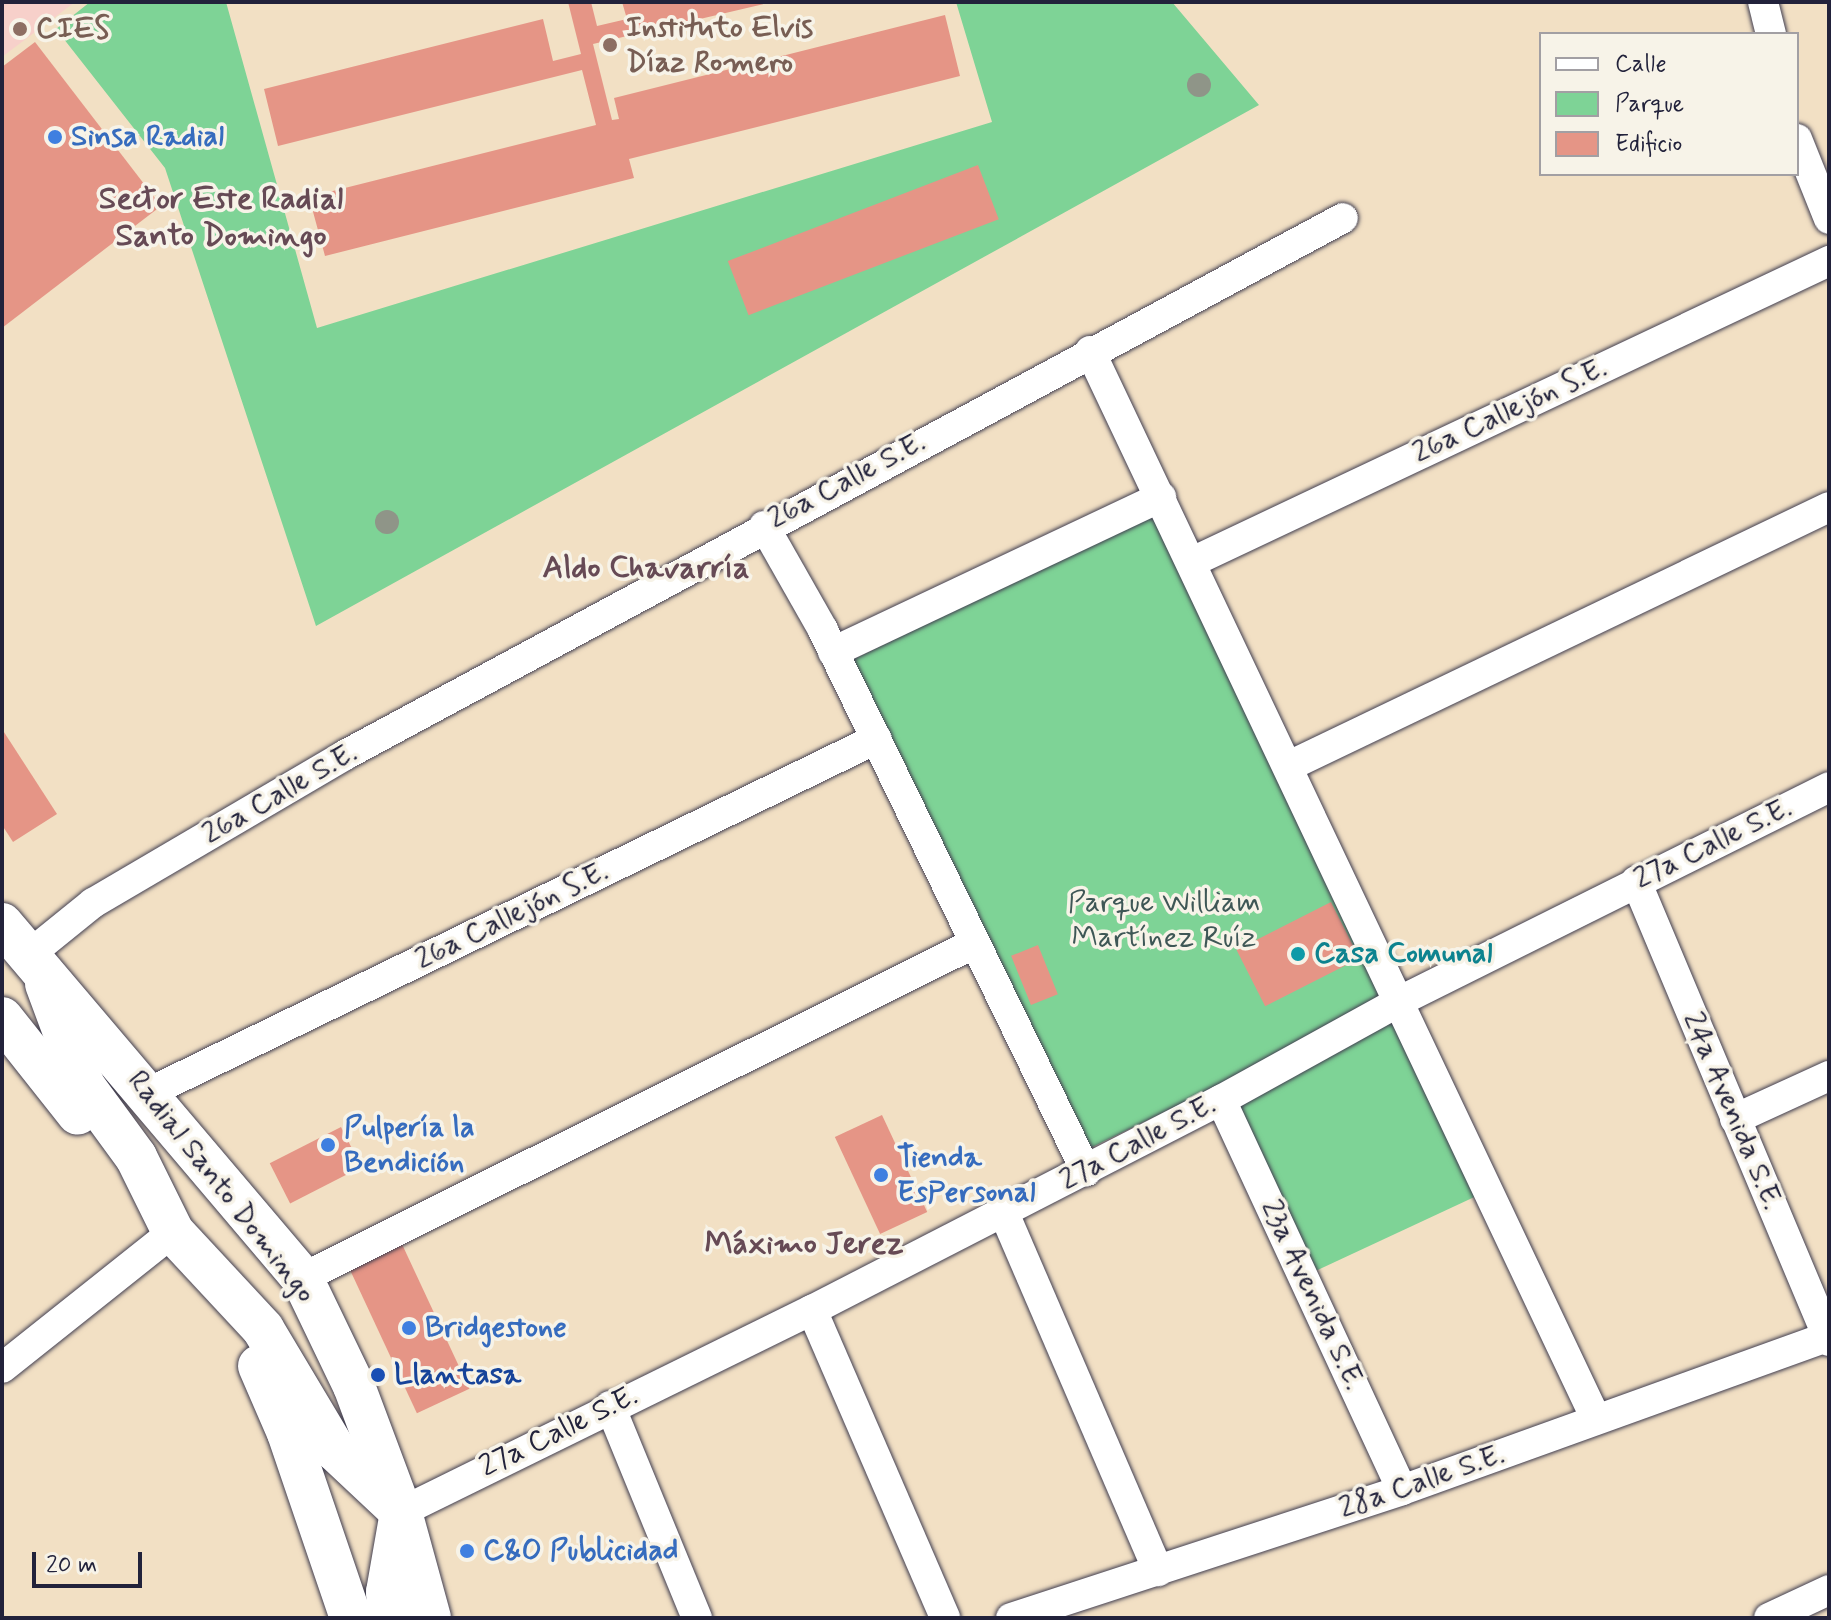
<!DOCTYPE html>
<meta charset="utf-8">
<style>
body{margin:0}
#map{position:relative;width:1831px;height:1620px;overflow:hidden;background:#f2e0c4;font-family:Mynerve,sans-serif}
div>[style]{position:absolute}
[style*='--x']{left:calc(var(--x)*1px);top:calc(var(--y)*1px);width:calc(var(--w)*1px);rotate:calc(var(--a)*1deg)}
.built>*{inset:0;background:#f7d0ca}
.green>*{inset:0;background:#7ed396;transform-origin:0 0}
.building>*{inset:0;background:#e59586;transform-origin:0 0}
.roads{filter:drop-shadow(0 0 2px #413e50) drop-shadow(0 0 2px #413e50)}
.minor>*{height:30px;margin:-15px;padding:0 15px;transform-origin:15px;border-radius:15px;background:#fff}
.secondary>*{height:42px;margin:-21px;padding:0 21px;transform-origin:21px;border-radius:21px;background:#fff}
.trees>*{width:24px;height:24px;margin:-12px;border-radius:50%;background:#8f9588}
.dots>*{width:22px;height:22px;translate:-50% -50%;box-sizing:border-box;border:4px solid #f7f3e8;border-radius:50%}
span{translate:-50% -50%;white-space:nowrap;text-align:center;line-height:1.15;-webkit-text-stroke:7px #f7f3e8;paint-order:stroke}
.education-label{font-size:30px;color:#785e54;font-weight:700}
.left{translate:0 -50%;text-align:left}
.shop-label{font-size:30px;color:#366cbe;font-weight:700}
.street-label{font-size:30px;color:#22223b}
.park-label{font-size:30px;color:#3e5756}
.culture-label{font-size:30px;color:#0d838f;font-weight:700}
.transit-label{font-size:30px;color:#164399;font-weight:700}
.neighbourhood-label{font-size:32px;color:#664a55;font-weight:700}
.frame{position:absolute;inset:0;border:4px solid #22223b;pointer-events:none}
.legend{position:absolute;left:1539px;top:32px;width:260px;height:144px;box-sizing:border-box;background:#f7f3e8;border:2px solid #a29fa3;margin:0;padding:10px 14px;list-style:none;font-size:24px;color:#22223b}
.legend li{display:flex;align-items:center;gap:16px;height:40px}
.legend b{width:40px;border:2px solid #a29fa3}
.scale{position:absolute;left:32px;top:1552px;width:110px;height:36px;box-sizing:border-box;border:4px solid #22223b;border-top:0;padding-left:10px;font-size:24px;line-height:28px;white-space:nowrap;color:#22223b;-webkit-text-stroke:6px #f7f3e8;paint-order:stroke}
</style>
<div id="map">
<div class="built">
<i style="clip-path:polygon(2px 2px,75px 2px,2px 57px)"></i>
</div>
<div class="green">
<i style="clip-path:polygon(90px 2px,226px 2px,317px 328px,992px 122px,956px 2px,1172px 2px,1259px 105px,316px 626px,165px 168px,56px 29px)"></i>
<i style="left:1162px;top:509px;width:543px;height:344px;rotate:64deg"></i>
<i style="left:1400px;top:1001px;width:209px;height:205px;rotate:65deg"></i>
</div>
<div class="building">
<i style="clip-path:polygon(568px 2px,591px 2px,597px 26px,627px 19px,622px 2px,772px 2px,593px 44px,612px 120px,619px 119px,614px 98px,945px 15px,960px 76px,629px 159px,634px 178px,325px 256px,309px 197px,596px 125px,582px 70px,278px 146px,264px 89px,543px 19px,553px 61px,581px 54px)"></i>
<i style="clip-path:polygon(35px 42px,161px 206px,2px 328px,2px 67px)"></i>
<i style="left:978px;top:165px;width:58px;height:268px;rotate:69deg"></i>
<i style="clip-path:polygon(2px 729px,57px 814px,13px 842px,2px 825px)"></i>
<i style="left:1331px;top:902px;width:63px;height:106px;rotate:63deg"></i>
<i style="left:1038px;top:945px;width:53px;height:29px;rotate:68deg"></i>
<i style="left:882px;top:1115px;width:107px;height:52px;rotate:65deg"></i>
<i style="left:341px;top:1127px;width:45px;height:80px;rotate:63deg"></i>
<i style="left:401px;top:1242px;width:162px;height:58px;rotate:65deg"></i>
</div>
<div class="roads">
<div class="minor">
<i style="--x:1763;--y:2;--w:33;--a:76"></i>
<i style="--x:1797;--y:139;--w:86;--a:68.2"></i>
<i style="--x:1090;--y:351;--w:1182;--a:64.65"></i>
<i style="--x:764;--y:526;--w:120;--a:60.4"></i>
<i style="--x:823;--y:630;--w:602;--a:64.07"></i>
<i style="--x:1192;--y:562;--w:705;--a:-25.29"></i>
<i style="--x:833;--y:652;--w:363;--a:-25.3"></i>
<i style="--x:1289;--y:766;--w:599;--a:-25.62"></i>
<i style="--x:1636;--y:881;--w:499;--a:67.2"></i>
<i style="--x:30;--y:954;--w:81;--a:-39"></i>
<i style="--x:93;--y:903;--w:292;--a:-30.4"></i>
<i style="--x:345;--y:755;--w:1133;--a:-28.28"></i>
<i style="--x:148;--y:1093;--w:810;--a:-25.93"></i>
<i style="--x:1221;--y:1100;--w:430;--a:65.1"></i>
<i style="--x:1735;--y:1119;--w:103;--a:-24.6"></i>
<i style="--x:1004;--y:1213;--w:390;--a:66.7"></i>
<i style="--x:302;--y:1278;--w:752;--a:-26.46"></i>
<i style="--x:812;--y:1310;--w:335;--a:66.6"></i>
<i style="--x:2;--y:1368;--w:218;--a:-38.5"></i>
<i style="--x:610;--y:1406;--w:229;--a:67.7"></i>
<i style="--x:401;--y:1512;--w:458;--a:-26.2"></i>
<i style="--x:812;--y:1310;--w:460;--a:-27.2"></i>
<i style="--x:1221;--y:1100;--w:205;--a:-28.9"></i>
<i style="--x:1400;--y:1001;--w:479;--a:-26.5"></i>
<i style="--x:1011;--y:1618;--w:411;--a:-18.1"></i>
<i style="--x:1402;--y:1490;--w:454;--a:-19.8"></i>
<i style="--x:1769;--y:1618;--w:66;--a:-25"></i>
</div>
<div class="secondary">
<i style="--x:2;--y:924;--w:464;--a:49.7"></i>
<i style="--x:302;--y:1278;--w:120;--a:64.3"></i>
<i style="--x:354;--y:1386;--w:134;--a:69.5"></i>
<i style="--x:401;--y:1512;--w:110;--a:74.7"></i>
<i style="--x:46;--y:984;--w:109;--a:69.6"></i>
<i style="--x:84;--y:1086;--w:88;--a:53.8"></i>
<i style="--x:136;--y:1157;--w:84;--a:63.7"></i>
<i style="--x:173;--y:1232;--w:132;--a:47.1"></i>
<i style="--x:263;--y:1329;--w:141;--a:59.2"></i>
<i style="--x:335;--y:1450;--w:91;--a:43.2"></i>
<i style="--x:401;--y:1512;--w:81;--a:99.9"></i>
<i style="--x:387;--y:1592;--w:26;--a:86"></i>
<i style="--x:2;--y:1018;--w:122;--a:51.6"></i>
<i style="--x:259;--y:1366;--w:73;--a:66.6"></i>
<i style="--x:288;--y:1433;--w:195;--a:71.2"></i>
</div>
</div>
<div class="trees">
<i style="left:1199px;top:85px"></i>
<i style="left:387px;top:522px"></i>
</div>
<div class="dots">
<i style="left:20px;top:29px;background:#8d6e63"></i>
<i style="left:610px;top:45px;background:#8d6e63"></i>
<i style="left:55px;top:137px;background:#3f7fe0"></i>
<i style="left:1298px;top:954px;background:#0f9aa8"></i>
<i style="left:328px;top:1145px;background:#3f7fe0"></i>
<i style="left:881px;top:1175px;background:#3f7fe0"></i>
<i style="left:409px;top:1328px;background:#3f7fe0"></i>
<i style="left:378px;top:1375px;background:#1a4fb4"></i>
<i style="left:467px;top:1551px;background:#3f7fe0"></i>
</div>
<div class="education-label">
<span class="left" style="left:626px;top:45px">Instituto Elvis<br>Díaz Romero</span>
<span class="left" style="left:36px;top:29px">CIES</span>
</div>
<div class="shop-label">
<span class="left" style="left:71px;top:137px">Sinsa Radial</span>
<span class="left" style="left:344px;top:1145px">Pulpería la<br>Bendición</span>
<span class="left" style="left:897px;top:1175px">Tienda<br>EsPersonal</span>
<span class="left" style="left:425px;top:1328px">Bridgestone</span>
<span class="left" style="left:483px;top:1551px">C&amp;O Publicidad</span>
</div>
<div class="street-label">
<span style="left:1510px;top:411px;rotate:-25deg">26a Callejón S.E.</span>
<span style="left:847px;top:481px;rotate:-28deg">26a Calle S.E.</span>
<span style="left:280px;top:794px;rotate:-30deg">26a Calle S.E.</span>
<span style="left:1713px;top:844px;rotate:-26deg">27a Calle S.E.</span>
<span style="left:512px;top:916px;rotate:-26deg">26a Callejón S.E.</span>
<span style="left:1732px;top:1111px;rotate:67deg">24a Avenida S.E.</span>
<span style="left:1138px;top:1143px;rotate:-28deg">27a Calle S.E.</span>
<span style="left:221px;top:1187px;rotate:52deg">Radial Santo Domingo</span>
<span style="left:1312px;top:1295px;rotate:65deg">23a Avenida S.E.</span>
<span style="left:559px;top:1432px;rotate:-26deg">27a Calle S.E.</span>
<span style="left:1422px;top:1482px;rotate:-19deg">28a Calle S.E.</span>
</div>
<div class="park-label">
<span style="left:1164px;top:920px">Parque William<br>Martínez Ruíz</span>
</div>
<div class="culture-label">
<span class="left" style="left:1314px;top:954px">Casa Comunal</span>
</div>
<div class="transit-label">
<span class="left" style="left:394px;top:1375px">Llantasa</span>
</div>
<div class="neighbourhood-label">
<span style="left:221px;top:218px">Sector Este Radial<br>Santo Domingo</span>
<span style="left:646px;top:568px">Aldo Chavarría</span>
<span style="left:804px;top:1244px">Máximo Jerez</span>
</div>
<div class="frame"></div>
<ul class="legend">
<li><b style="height:10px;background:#fff"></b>Calle</li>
<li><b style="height:22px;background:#7ed396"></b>Parque</li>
<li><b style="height:22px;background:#e59586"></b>Edificio</li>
</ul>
<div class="scale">20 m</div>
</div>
